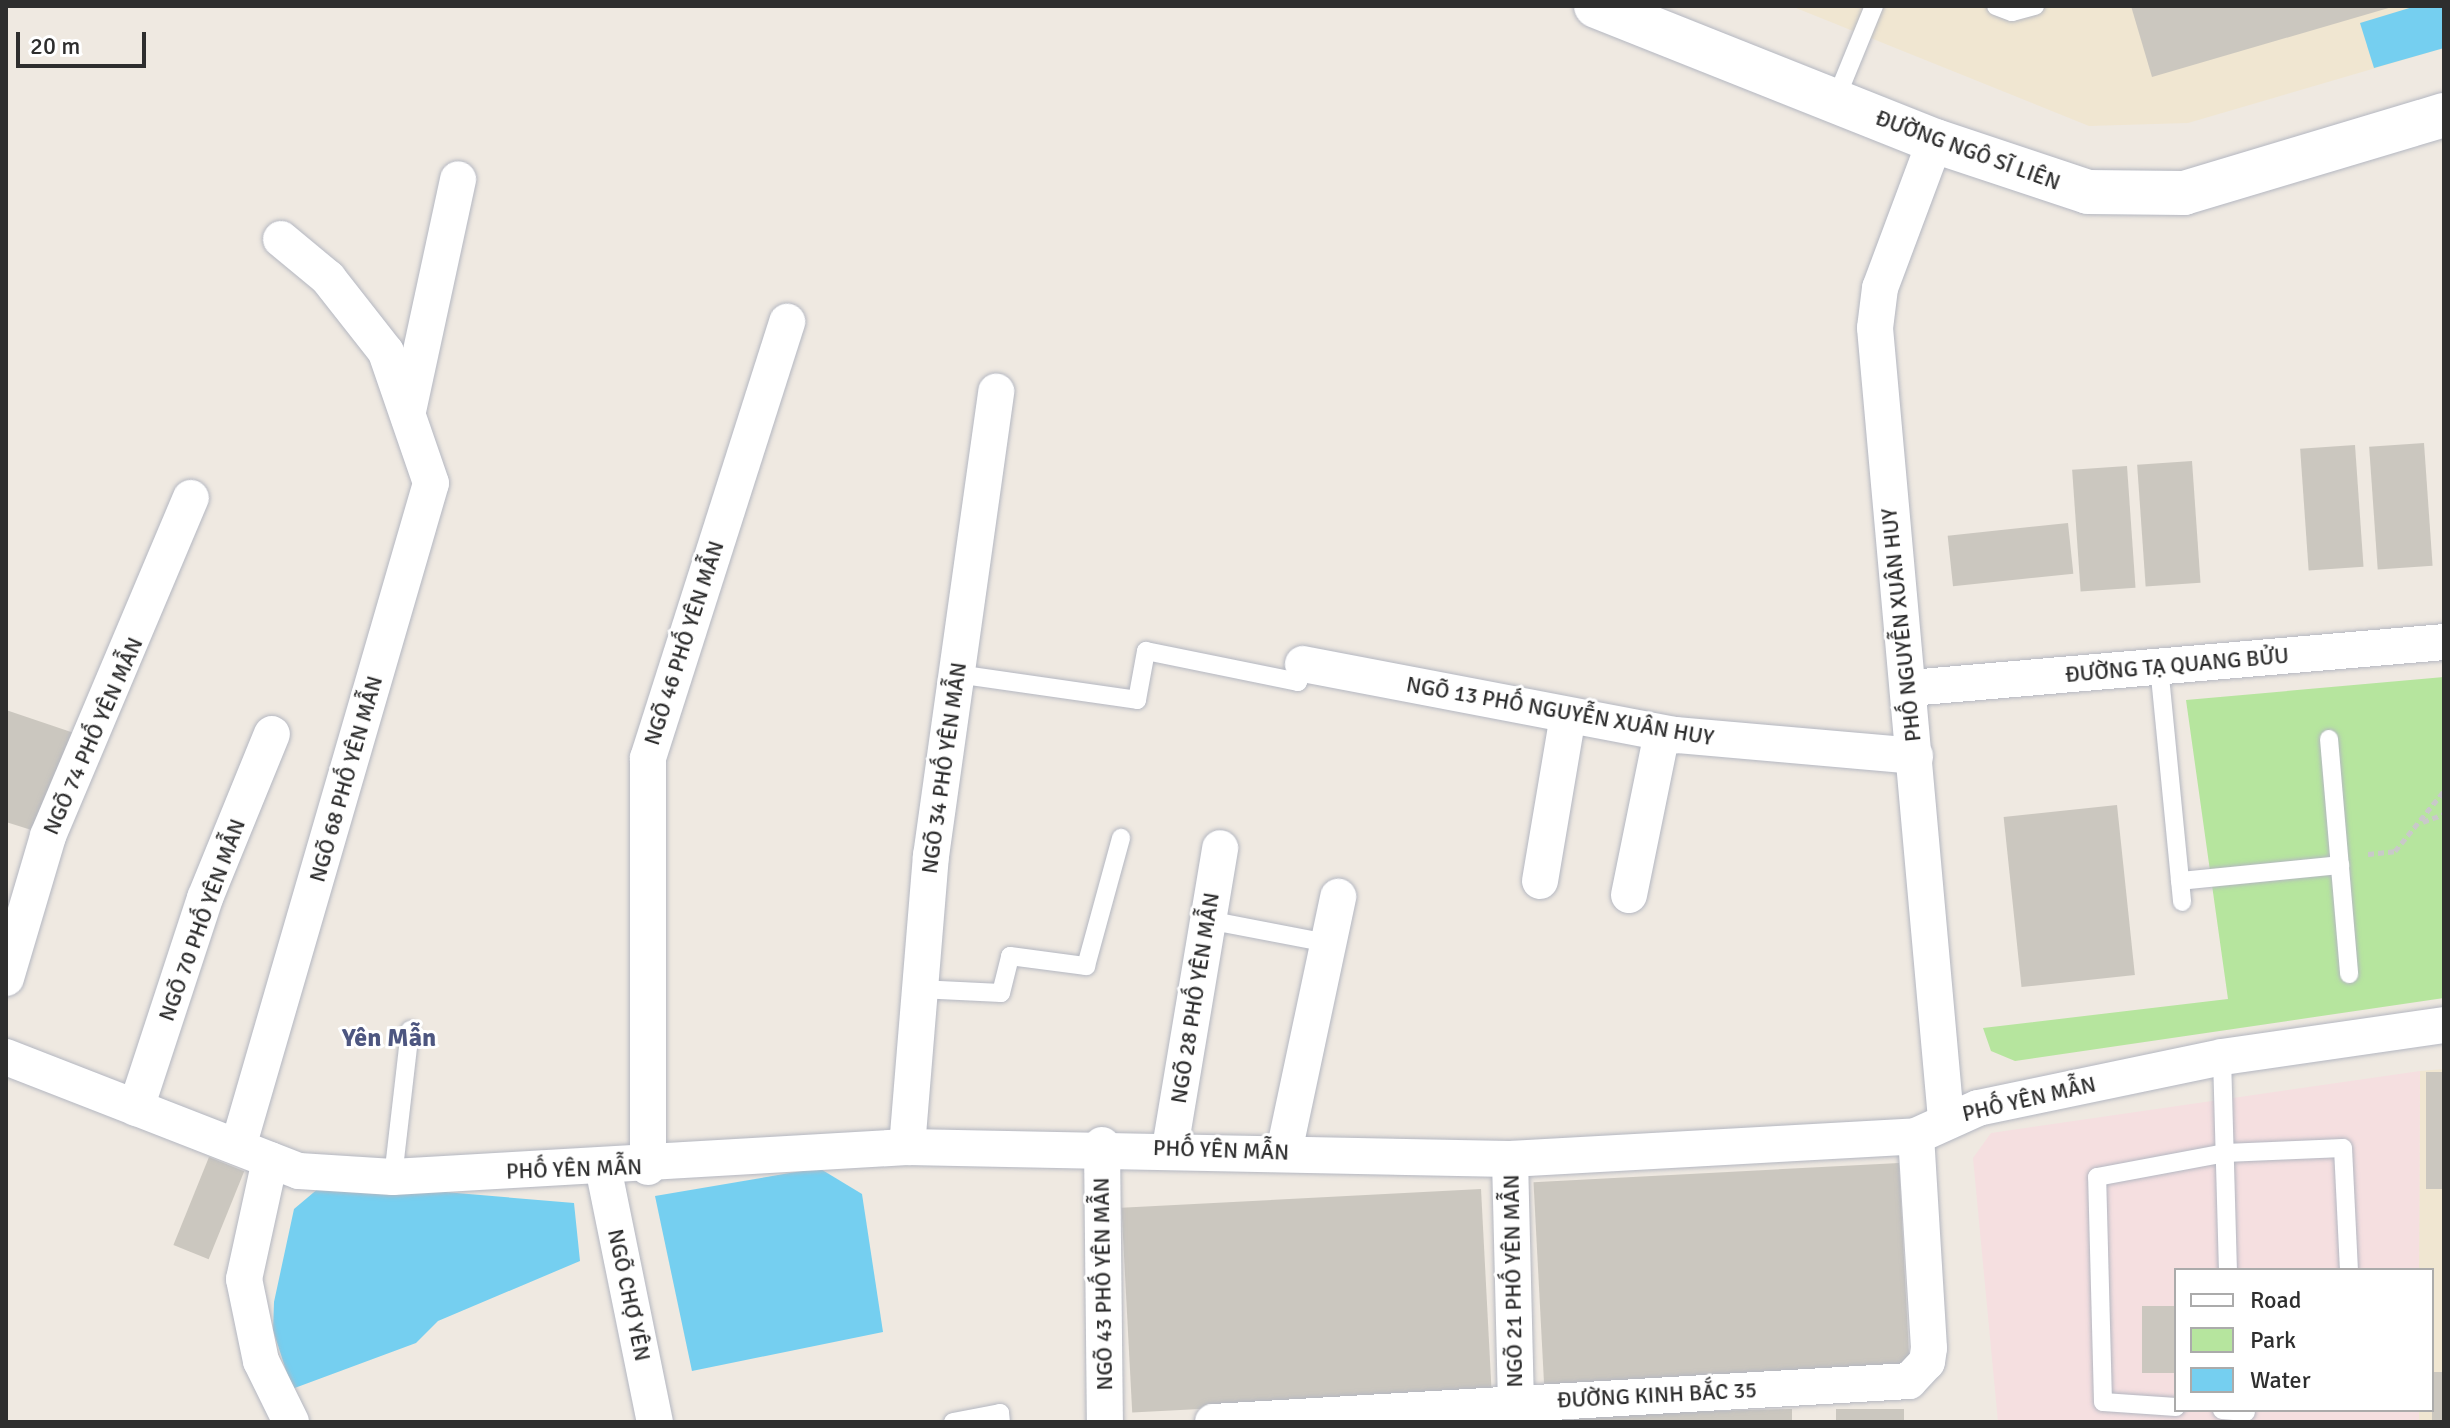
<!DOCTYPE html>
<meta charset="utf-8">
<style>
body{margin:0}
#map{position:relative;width:2450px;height:1428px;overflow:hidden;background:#efe9e1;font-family:Signika,sans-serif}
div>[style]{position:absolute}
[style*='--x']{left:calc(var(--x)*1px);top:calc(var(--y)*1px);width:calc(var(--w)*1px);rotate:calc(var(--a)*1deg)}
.education>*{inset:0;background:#f0e6d1}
.medical>*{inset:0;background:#f5dfe0}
.green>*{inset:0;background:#b6e59e}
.water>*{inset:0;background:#75cff0}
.building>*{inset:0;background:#cbc7bf;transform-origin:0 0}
.path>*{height:5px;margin-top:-2.5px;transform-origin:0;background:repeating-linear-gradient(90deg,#c9c9c9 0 6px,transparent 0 10px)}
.roads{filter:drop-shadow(0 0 2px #b4b7c1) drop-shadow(0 0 2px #b4b7c1)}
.lane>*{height:18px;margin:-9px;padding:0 9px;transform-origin:9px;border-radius:9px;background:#fff}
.street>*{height:36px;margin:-18px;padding:0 18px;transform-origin:18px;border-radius:18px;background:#fff}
.secondary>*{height:44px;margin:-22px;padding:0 22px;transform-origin:22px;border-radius:22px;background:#fff}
span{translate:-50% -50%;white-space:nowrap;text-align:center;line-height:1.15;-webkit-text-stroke:6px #fff;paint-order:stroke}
.street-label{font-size:22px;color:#2e2e2e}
.quarter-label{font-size:26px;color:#4d5680;font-weight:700}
.frame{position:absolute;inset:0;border:8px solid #2e2e2e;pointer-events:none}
.legend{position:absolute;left:2174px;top:1268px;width:260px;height:144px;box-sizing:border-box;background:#fff;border:2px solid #ababab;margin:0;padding:10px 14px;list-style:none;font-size:24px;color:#2e2e2e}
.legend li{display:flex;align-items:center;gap:16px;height:40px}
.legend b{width:40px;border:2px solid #ababab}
.scale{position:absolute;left:16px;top:32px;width:130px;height:36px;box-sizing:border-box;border:4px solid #2e2e2e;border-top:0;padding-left:10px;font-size:24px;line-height:28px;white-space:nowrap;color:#2e2e2e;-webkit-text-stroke:6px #fff;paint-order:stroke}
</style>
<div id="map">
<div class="education">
<i style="clip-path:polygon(1791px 6px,2444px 6px,2444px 48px,2188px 123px,2089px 126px)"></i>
<i style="clip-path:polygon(2444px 1069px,2444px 1422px,2419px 1422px,2419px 1410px,2432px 1410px,2432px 1270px,2419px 1270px,2420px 1071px)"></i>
</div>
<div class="medical">
<i style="clip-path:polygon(2420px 1071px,2419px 1270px,2176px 1270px,2176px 1410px,2419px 1410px,2419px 1422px,1998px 1422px,1973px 1158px,1991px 1133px)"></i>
</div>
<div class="green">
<i style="clip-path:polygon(2444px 677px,2444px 998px,2015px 1061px,1991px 1051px,1983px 1028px,2228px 999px,2186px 700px)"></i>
</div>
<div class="water">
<i style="clip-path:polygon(2416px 6px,2444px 6px,2444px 48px,2374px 68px,2360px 23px)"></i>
<i style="clip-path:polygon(819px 1168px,862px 1194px,883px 1332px,692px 1371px,655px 1196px)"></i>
<i style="clip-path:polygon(326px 1182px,574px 1203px,580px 1261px,438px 1321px,416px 1343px,292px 1389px,273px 1330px,274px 1302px,294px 1209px)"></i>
</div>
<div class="building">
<i style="clip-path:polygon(2131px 6px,2392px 6px,2392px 7px,2152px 77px)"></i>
<i style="left:2424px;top:443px;width:123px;height:55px;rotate:86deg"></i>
<i style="left:2355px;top:445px;width:122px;height:55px;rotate:86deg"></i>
<i style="left:2192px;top:461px;width:122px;height:55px;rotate:86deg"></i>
<i style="left:2127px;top:466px;width:122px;height:55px;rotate:86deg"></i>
<i style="left:2068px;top:523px;width:51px;height:121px;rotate:84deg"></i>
<i style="clip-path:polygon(6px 710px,74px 733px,41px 833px,6px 822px)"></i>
<i style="left:2117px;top:805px;width:171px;height:114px;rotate:84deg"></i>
<i style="left:2426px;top:1072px;width:18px;height:117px"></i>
<i style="left:209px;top:1157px;width:38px;height:95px;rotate:22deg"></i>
<i style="left:1899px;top:1163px;width:204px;height:366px;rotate:87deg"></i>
<i style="left:1481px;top:1189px;width:205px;height:360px;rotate:87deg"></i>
<i style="left:2142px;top:1306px;width:34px;height:67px"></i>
<i style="left:2432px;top:1372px;width:12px;height:50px"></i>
<i style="clip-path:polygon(1792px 1409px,1792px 1422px,1574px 1422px,1574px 1414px)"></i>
<i style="left:1836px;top:1409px;width:68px;height:13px"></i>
</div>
<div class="path">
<i style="--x:2423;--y:822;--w:22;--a:-21"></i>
<i style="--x:2368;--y:854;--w:27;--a:-6"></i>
<i style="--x:2395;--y:851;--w:77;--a:-50.8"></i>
</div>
<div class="roads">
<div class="lane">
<i style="--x:1996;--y:6;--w:17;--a:21"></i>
<i style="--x:2012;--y:12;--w:24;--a:-15"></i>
<i style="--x:1835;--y:101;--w:103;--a:-67.7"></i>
<i style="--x:2159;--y:666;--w:237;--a:84.4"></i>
<i style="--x:957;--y:674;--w:182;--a:8.2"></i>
<i style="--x:1137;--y:700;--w:50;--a:-79.6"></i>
<i style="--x:1146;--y:651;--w:155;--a:11.5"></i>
<i style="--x:1298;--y:682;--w:19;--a:-74"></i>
<i style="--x:2329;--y:739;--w:236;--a:85.1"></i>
<i style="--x:2180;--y:881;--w:161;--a:-5.7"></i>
<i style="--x:1208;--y:920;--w:122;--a:10.9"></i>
<i style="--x:919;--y:989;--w:82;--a:2.8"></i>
<i style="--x:1001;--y:993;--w:38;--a:-76"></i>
<i style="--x:1010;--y:956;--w:77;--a:7.5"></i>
<i style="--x:1086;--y:966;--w:133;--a:-74.7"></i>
<i style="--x:2222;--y:1057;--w:213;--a:88.4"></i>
<i style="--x:393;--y:1177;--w:148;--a:-83.4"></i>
<i style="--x:2176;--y:1407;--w:73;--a:-176.1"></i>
<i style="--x:2103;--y:1402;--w:225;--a:-91.5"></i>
<i style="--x:2097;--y:1177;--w:130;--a:-10.6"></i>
<i style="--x:2225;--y:1153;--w:118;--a:-2.4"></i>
<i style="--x:2343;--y:1148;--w:122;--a:87.2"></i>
<i style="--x:2222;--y:1410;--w:24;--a:5"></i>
<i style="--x:953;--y:1422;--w:48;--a:-10.8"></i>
<i style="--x:1000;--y:1413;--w:9;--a:84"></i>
</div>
<div class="street">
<i style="--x:1935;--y:141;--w:157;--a:110.5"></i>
<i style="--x:1880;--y:288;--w:40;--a:97.1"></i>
<i style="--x:1875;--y:328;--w:794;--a:84.87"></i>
<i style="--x:408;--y:411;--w:237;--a:-77.8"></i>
<i style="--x:1303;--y:664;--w:380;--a:10.8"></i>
<i style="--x:1676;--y:735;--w:240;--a:5"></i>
<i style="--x:1910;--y:688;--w:536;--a:-4.92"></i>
<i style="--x:1540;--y:881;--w:167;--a:-80.4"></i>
<i style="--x:1629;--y:895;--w:165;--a:-78.5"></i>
<i style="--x:6;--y:978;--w:148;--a:-73.5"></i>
<i style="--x:48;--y:836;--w:367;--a:-67.1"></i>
<i style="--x:6;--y:1057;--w:314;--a:21.3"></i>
<i style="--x:299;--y:1171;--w:94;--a:3.7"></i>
<i style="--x:393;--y:1177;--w:515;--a:-3.34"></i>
<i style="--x:907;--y:1147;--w:603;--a:1.14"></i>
<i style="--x:1510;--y:1159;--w:407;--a:-3.2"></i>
<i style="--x:1916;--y:1136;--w:68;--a:-24.3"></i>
<i style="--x:1978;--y:1108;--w:249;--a:-11.8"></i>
<i style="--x:2222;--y:1057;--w:224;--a:-8.2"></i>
<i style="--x:136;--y:1108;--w:221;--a:-71.8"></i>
<i style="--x:205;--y:898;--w:177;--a:-67.8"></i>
<i style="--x:1102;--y:1145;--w:277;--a:89.4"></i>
<i style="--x:238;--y:1147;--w:691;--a:-73.79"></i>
<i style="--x:431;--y:483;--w:139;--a:-109"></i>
<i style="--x:386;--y:352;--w:94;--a:-128.1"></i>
<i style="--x:328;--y:278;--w:61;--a:-140.3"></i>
<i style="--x:907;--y:1147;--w:292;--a:-85.3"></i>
<i style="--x:931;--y:856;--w:469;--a:-82"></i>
<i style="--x:1170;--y:1148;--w:304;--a:-80.5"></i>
<i style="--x:1284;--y:1152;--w:261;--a:-78"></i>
<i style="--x:1510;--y:1159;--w:244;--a:88.6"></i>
<i style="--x:270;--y:1160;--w:122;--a:102.3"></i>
<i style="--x:244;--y:1279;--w:84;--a:78.3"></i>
<i style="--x:261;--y:1361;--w:68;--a:63.8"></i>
<i style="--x:603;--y:1167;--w:260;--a:78.5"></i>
<i style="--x:648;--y:1167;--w:409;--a:-90"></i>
<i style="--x:648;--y:758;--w:458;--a:-72.3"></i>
<i style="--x:1213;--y:1422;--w:697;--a:-3.37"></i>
<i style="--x:1909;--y:1381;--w:26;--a:-47"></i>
<i style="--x:1927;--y:1362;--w:14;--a:-82"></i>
<i style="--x:1929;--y:1348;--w:212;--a:-93.5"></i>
</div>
<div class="secondary">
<i style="--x:1596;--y:6;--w:365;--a:21.7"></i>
<i style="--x:1935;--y:141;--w:161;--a:18.4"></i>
<i style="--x:2088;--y:192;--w:96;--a:0.6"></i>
<i style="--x:2184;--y:193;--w:271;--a:-16.7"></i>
</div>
</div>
<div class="street-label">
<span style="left:1968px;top:150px;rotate:20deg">ĐƯỜNG NGÔ SĨ LIÊN</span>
<span style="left:1901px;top:625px;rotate:-96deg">PHỐ NGUYỄN XUÂN HUY</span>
<span style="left:684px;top:643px;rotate:-72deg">NGÕ 46 PHỐ YÊN MẪN</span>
<span style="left:2177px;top:665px;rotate:-5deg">ĐƯỜNG TẠ QUANG BỬU</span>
<span style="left:1560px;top:711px;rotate:10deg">NGÕ 13 PHỐ NGUYỄN XUÂN HUY</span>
<span style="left:93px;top:736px;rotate:-66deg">NGÕ 74 PHỐ YÊN MẪN</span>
<span style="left:944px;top:768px;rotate:-82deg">NGÕ 34 PHỐ YÊN MẪN</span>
<span style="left:346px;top:779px;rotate:-74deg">NGÕ 68 PHỐ YÊN MẪN</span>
<span style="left:202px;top:920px;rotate:-70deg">NGÕ 70 PHỐ YÊN MẪN</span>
<span style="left:1195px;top:998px;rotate:-81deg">NGÕ 28 PHỐ YÊN MẪN</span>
<span style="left:2029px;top:1099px;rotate:-13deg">PHỐ YÊN MẪN</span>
<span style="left:1221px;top:1150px;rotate:2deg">PHỐ YÊN MẪN</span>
<span style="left:574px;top:1169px;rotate:-2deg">PHỐ YÊN MẪN</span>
<span style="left:1513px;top:1281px;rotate:-91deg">NGÕ 21 PHỐ YÊN MẪN</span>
<span style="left:1103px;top:1284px;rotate:-91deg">NGÕ 43 PHỐ YÊN MẪN</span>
<span style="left:629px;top:1295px;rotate:78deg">NGÕ CHỢ YÊN</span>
<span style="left:1657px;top:1395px;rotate:-3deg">ĐƯỜNG KINH BẮC 35</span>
</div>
<div class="quarter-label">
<span style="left:389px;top:1039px">Yên Mẫn</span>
</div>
<div class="frame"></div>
<ul class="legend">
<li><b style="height:10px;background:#fff"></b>Road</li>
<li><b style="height:22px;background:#b6e59e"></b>Park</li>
<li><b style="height:22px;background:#75cff0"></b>Water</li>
</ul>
<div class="scale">20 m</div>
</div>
